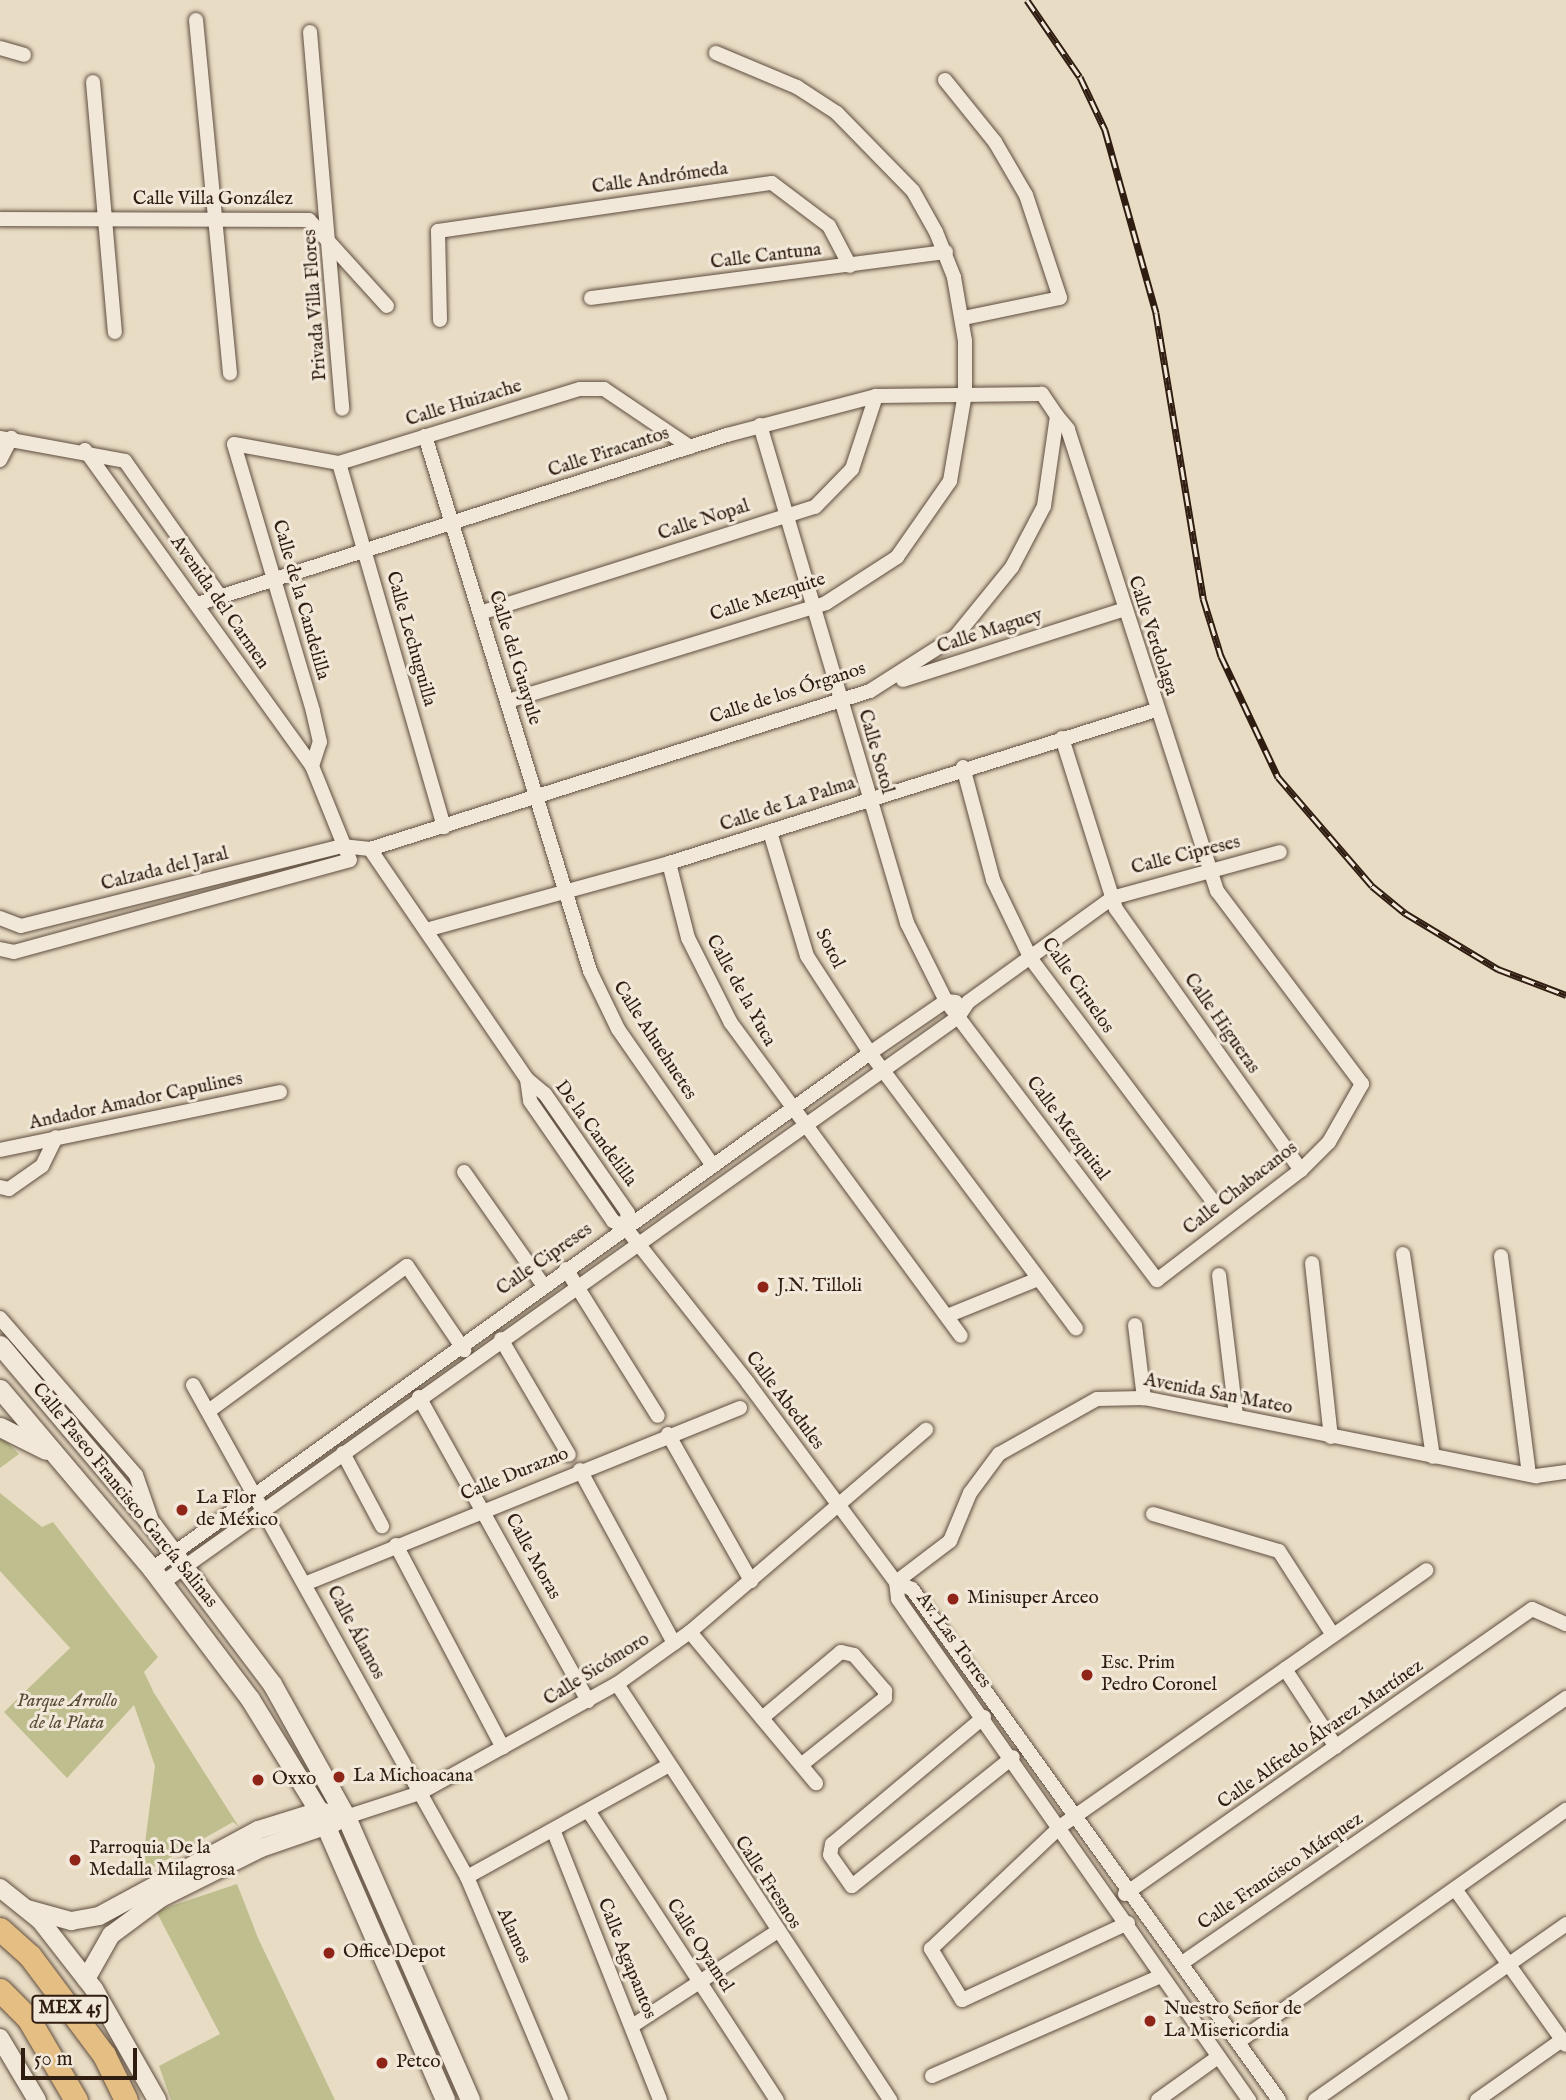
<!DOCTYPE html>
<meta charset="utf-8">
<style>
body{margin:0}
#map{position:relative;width:1566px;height:2100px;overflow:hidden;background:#e9dcc4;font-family:"IM FELL English",serif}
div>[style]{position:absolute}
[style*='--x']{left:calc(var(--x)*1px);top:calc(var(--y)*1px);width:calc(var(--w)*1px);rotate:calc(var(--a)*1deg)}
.green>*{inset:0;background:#bebe8f}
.roads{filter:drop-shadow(0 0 2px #5e4d3e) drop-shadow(0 0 2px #5e4d3e)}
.minor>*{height:14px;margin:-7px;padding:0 7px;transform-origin:7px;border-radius:7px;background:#f1e8d9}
.tertiary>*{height:18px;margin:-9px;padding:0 9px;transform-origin:9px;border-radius:9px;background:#f1e8d9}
.secondary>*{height:19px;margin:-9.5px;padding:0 9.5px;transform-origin:9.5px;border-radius:9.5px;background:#f1e8d9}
.primary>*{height:23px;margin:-11.5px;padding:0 11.5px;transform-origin:11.5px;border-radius:11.5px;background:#e4be82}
.rail>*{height:7px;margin-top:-3.5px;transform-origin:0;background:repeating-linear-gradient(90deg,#f1e8d9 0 13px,#2f1d11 0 26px);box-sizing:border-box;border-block:2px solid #2f1d11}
.dots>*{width:19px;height:19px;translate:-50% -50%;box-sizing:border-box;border:4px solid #f1e8d9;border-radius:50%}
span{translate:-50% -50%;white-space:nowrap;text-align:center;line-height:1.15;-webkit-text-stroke:6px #f1e8d9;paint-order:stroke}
.shield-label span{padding:2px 5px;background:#f1e8d9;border:2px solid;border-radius:5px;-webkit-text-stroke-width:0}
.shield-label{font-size:18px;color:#2f1d11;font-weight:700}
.street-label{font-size:19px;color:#2f1d11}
.poi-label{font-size:19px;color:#2f1d11}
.left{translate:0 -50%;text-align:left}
.park-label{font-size:19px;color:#5a4d37;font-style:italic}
.scale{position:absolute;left:21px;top:2048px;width:116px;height:32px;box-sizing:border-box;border:4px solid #2f1d11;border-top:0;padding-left:9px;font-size:21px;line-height:24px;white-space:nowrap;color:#2f1d11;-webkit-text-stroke:5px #f1e8d9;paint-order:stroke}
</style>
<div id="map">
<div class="green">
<i style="clip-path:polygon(0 1435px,19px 1454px,0 1468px)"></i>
<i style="clip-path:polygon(0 1493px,42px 1527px,53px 1522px,158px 1657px,144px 1672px,154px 1693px,239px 1827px,233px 1822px,141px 1874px,155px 1766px,134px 1705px,67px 1778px,4px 1712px,70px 1648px,0 1571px)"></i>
<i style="clip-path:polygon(237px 1884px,258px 1938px,335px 2100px,171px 2100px,159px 2066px,220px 2034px,156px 1911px)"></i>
</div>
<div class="roads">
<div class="minor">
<i style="--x:196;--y:20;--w:355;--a:84.5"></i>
<i style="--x:310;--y:32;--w:378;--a:85.1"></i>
<i style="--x:0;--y:48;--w:25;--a:16"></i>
<i style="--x:945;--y:80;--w:80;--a:51.1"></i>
<i style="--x:995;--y:142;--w:61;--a:59.7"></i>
<i style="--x:1026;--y:195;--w:108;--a:71.7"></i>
<i style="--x:1060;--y:298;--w:99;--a:168.3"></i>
<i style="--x:93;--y:82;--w:251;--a:85"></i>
<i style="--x:0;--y:219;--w:309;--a:0.2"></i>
<i style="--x:309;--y:220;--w:116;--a:47.8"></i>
<i style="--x:591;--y:298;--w:358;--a:-7.4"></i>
<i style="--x:440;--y:320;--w:89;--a:-91.3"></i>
<i style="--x:438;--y:231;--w:337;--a:-8.2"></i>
<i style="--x:772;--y:183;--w:71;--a:37"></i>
<i style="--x:829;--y:226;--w:45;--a:62.3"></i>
<i style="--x:760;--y:425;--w:519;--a:73.55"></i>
<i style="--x:907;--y:923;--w:87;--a:63.4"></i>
<i style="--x:946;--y:1001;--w:350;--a:52.9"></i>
<i style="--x:1157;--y:1280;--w:181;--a:-37.4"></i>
<i style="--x:1301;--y:1170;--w:40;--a:-45"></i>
<i style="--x:1329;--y:1142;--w:67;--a:-60.4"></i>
<i style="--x:1362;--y:1084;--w:241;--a:-126.9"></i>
<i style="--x:1217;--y:891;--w:485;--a:-107.9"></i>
<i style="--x:1068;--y:429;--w:17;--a:-130"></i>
<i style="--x:425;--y:436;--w:560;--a:72.86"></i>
<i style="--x:590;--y:971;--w:64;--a:64.2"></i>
<i style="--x:618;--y:1029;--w:165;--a:55.2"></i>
<i style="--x:0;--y:438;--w:127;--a:10.4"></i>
<i style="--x:125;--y:461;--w:165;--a:54.9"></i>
<i style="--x:85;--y:450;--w:389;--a:54.3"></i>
<i style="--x:312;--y:766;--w:101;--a:68"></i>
<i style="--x:0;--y:460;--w:25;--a:-63"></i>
<i style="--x:339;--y:463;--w:379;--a:73.9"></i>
<i style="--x:480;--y:613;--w:351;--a:-17.6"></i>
<i style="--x:815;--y:507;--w:53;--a:-45.8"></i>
<i style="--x:852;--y:469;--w:77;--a:-71.8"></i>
<i style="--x:903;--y:680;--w:230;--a:-17.7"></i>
<i style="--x:508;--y:701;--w:333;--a:-17.1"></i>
<i style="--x:826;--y:603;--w:85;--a:-32.9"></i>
<i style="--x:897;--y:557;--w:93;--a:-55.1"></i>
<i style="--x:950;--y:481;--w:89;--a:-80.3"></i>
<i style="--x:965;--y:393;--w:52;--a:-90"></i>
<i style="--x:965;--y:341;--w:65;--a:-99.8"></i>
<i style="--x:954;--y:277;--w:48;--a:-111.8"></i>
<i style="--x:936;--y:232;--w:47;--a:-119.3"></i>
<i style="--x:913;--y:191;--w:109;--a:-134.3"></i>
<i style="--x:837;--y:113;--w:48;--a:-147"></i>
<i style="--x:797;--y:87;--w:88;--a:-157.2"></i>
<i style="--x:1062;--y:738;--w:179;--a:72.5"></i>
<i style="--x:1116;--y:909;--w:320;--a:54.7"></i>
<i style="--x:312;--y:766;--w:25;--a:-72"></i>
<i style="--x:320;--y:742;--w:32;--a:-103"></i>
<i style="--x:313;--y:711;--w:278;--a:-106.5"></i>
<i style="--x:234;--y:444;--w:107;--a:10.3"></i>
<i style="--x:339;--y:463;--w:252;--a:-17.1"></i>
<i style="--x:580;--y:389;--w:24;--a:0"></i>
<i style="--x:604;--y:389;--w:104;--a:34"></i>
<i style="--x:963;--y:767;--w:117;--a:75.1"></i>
<i style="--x:993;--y:880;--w:88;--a:64.3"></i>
<i style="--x:1031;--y:959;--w:301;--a:53.1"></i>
<i style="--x:770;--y:832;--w:129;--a:73.4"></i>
<i style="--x:807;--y:956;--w:116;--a:57"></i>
<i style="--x:870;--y:1053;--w:344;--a:53.2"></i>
<i style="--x:370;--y:849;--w:278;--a:55.7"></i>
<i style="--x:527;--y:1079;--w:23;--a:40"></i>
<i style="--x:545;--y:1094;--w:145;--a:55.1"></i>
<i style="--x:628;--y:1213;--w:14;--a:102"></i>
<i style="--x:669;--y:863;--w:77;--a:75.8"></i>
<i style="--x:688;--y:938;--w:95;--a:63.2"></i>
<i style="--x:731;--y:1023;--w:388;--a:53.7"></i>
<i style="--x:0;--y:918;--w:22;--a:21"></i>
<i style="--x:21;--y:926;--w:331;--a:-14"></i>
<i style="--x:342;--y:846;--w:28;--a:6"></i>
<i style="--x:370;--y:849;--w:524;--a:-17.54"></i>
<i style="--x:870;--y:691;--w:102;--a:-32.6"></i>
<i style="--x:956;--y:636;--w:89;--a:-50.9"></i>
<i style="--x:1012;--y:567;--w:69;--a:-62.3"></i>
<i style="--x:1044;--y:506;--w:91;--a:-81.8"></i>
<i style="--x:1057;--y:416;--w:27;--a:-124"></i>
<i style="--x:1042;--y:394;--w:166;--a:179.3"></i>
<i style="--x:876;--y:396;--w:154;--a:165.3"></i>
<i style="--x:727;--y:435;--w:556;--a:162.31"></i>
<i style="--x:430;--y:929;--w:248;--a:-15.4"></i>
<i style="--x:669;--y:863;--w:510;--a:-17.44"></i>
<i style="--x:0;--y:949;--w:14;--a:12"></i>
<i style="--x:14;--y:952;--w:348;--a:-15.3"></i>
<i style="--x:527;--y:1079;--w:22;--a:82"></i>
<i style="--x:530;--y:1101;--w:146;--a:55.3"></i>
<i style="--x:613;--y:1221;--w:13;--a:27"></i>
<i style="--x:625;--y:1227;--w:199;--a:51.7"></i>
<i style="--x:748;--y:1383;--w:248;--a:53.4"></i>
<i style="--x:896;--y:1582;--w:17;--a:24"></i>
<i style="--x:912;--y:1589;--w:629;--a:54.31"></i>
<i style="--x:0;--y:1150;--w:286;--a:-11.7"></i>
<i style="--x:464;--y:1172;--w:138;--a:55"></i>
<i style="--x:0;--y:1187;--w:9;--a:13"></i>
<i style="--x:9;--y:1189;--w:40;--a:-34.9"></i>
<i style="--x:42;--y:1166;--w:32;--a:-64"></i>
<i style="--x:1403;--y:1254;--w:205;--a:81.6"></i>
<i style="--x:1501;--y:1256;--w:220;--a:82.7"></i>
<i style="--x:1312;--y:1263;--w:175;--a:83.8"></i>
<i style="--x:566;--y:1269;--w:173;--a:58"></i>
<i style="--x:1219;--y:1275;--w:142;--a:83.1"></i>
<i style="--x:947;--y:1316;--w:98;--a:-22.1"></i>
<i style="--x:0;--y:1318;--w:208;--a:49.1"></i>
<i style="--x:136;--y:1475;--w:52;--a:70.9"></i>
<i style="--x:1135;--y:1325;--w:74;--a:83"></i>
<i style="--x:501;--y:1339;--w:134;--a:59.6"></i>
<i style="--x:193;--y:1385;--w:563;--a:60.89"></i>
<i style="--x:467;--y:1877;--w:242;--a:67.1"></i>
<i style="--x:419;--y:1397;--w:348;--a:60.9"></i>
<i style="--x:210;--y:1410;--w:244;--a:-36.2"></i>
<i style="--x:407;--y:1266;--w:102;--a:55.8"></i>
<i style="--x:668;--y:1434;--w:169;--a:60.5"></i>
<i style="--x:343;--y:1453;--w:83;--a:61.9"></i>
<i style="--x:580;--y:1470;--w:197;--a:61.5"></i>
<i style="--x:1153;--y:1514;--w:131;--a:16.4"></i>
<i style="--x:1279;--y:1551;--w:100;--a:57.3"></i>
<i style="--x:396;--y:1545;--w:229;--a:62.2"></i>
<i style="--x:152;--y:1569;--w:884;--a:-35.7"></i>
<i style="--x:870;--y:1053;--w:92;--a:-34.4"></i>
<i style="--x:946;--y:1001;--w:10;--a:6"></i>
<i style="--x:896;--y:1582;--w:68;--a:-37.2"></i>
<i style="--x:950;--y:1541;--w:52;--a:-67.4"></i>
<i style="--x:970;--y:1493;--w:49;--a:-53.4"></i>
<i style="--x:999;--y:1454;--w:112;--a:-29.3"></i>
<i style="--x:1097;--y:1399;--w:47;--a:-1.2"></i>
<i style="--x:1144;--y:1398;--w:400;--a:11.3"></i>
<i style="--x:1536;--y:1476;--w:30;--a:-8"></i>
<i style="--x:896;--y:1582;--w:17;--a:83"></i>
<i style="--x:898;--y:1599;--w:612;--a:54.98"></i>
<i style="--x:162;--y:1583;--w:977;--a:-35.41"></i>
<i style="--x:958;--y:1017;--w:18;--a:-56"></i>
<i style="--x:968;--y:1002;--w:178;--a:-35.8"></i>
<i style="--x:1112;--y:898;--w:174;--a:-15.3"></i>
<i style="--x:307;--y:1583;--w:467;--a:-22"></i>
<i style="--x:690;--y:1632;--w:197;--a:50.2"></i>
<i style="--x:1285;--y:1669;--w:93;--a:56.8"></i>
<i style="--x:617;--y:1684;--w:498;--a:56.7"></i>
<i style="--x:984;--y:1717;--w:198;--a:140.1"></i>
<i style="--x:832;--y:1844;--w:11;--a:100"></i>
<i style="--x:830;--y:1855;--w:38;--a:55"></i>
<i style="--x:852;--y:1886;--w:206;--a:-38.7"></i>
<i style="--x:762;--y:1718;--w:103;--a:-39.9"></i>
<i style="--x:841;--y:1652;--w:13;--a:13"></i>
<i style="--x:854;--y:1655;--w:48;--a:49.3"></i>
<i style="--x:885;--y:1691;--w:7;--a:90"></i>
<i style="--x:885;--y:1698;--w:107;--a:141.4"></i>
<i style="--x:589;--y:1812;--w:344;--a:56.9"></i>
<i style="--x:346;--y:1817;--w:78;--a:-18"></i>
<i style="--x:420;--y:1793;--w:225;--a:-29"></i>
<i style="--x:617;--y:1684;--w:90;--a:-35.5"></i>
<i style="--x:690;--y:1632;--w:311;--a:-40.6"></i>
<i style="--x:554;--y:1832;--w:288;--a:68.4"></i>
<i style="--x:467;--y:1877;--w:231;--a:-29"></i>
<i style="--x:1455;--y:1889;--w:191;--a:54.6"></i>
<i style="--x:1125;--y:1894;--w:497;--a:-35"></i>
<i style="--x:1532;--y:1609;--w:37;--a:24"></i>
<i style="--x:1128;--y:1923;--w:183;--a:155.1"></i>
<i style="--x:962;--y:2000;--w:60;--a:-121.3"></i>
<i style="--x:931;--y:1949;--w:179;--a:-43.4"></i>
<i style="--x:1061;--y:1826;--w:446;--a:-35"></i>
<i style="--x:1182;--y:1963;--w:467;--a:-34.6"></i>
<i style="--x:632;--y:2026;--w:172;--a:-33.1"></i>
<i style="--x:1238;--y:2042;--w:402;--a:-35.3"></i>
<i style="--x:932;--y:2076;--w:250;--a:-23.6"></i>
<i style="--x:1158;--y:2100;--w:74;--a:-35.6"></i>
<i style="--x:1315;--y:2100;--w:307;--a:-35"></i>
<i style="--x:1477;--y:2100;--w:104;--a:-35.2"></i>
</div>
<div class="tertiary">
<i style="--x:0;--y:1888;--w:51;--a:38.7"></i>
<i style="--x:40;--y:1920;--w:88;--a:52"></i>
<i style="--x:94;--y:1989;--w:128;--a:60.4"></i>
<i style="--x:27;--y:1909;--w:46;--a:15.3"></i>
<i style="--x:71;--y:1921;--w:28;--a:-10"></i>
<i style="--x:99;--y:1916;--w:181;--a:-28.4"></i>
<i style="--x:258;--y:1830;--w:64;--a:-17.3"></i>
<i style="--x:319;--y:1811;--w:28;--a:13"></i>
<i style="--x:86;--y:1979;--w:51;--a:-60.4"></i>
<i style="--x:111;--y:1935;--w:62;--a:-36.5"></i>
<i style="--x:161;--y:1898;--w:112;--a:-26.6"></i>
<i style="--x:261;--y:1848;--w:79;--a:-19.1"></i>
<i style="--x:0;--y:2038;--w:72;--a:59.2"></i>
</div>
<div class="secondary">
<i style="--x:0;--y:1345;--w:237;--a:49.8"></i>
<i style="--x:153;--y:1526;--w:198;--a:53"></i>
<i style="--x:272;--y:1684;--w:152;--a:60.9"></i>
<i style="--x:346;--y:1817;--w:309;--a:66.3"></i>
<i style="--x:0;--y:1389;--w:236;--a:49.8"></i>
<i style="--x:152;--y:1569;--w:163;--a:53"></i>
<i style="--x:250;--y:1699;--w:132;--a:58.4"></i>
<i style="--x:319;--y:1811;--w:315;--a:66.4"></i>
<i style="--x:0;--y:1427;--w:51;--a:26.6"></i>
</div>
<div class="primary">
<i style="--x:0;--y:1929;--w:40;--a:42"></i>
<i style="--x:30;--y:1956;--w:124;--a:53.2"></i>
<i style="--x:104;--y:2055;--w:50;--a:63.9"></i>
<i style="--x:0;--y:1990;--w:40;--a:45"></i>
<i style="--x:28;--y:2018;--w:95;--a:59.7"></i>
</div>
</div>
<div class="rail">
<i style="--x:1027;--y:0;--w:93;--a:55.5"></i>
<i style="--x:1080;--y:77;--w:59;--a:64.7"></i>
<i style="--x:1105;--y:130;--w:190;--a:74.4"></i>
<i style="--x:1156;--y:313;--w:289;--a:80.6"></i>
<i style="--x:1203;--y:598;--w:61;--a:72.8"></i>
<i style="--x:1221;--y:656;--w:134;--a:64.8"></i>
<i style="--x:1278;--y:777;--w:144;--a:49.2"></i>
<i style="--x:1372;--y:886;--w:43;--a:39.3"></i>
<i style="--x:1405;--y:913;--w:109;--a:31.1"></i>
<i style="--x:1498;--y:969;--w:73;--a:20.9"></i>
</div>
<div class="dots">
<i style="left:763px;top:1287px;background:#8f2418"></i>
<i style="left:182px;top:1510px;background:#8f2418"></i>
<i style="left:953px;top:1599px;background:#8f2418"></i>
<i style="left:1087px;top:1675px;background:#8f2418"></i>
<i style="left:339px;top:1777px;background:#8f2418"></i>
<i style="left:258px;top:1780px;background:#8f2418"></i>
<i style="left:75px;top:1860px;background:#8f2418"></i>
<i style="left:329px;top:1953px;background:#8f2418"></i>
<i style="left:1150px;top:2021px;background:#8f2418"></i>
<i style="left:382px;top:2063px;background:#8f2418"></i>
</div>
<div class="shield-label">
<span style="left:70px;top:2009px">MEX 45</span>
</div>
<div class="street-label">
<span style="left:660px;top:179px;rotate:-8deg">Calle Andrómeda</span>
<span style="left:213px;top:200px">Calle Villa González</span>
<span style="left:766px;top:257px;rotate:-7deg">Calle Cantuna</span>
<span style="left:316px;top:305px;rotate:-94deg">Privada Villa Flores</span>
<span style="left:464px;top:404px;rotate:-17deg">Calle Huizache</span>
<span style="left:609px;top:453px;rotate:-18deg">Calle Piracantos</span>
<span style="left:704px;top:521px;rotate:-18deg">Calle Nopal</span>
<span style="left:768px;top:598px;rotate:-18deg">Calle Mezquite</span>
<span style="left:300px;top:600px;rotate:74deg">Calle de la Candelilla</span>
<span style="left:219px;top:603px;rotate:55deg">Avenida del Carmen</span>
<span style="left:990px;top:632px;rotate:-18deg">Calle Maguey</span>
<span style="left:1152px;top:636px;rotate:72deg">Calle Verdolaga</span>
<span style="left:410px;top:639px;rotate:74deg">Calle Lechuguilla</span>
<span style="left:514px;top:658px;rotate:73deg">Calle del Guayule</span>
<span style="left:788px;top:694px;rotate:-18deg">Calle de los Órganos</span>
<span style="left:875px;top:752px;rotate:74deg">Calle Sotol</span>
<span style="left:788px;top:805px;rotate:-18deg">Calle de La Palma</span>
<span style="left:1186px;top:856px;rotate:-14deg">Calle Cipreses</span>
<span style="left:165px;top:870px;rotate:-14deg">Calzada del Jaral</span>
<span style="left:829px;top:949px;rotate:63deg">Sotol</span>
<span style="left:1077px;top:986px;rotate:55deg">Calle Ciruelos</span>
<span style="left:740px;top:991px;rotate:61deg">Calle de la Yuca</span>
<span style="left:1221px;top:1024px;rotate:55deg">Calle Higueras</span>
<span style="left:654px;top:1041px;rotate:57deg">Calle Ahuehuetes</span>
<span style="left:136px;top:1102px;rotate:-12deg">Andador Amador Capulines</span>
<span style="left:1067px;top:1129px;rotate:53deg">Calle Mezquital</span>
<span style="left:595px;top:1134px;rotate:54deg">De la Candelilla</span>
<span style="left:1241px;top:1189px;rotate:-38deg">Calle Chabacanos</span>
<span style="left:545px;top:1260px;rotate:-35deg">Calle Cipreses</span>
<span style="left:1218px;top:1395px;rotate:11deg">Avenida San Mateo</span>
<span style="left:784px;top:1401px;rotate:53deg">Calle Abedules</span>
<span style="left:515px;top:1475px;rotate:-22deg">Calle Durazno</span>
<span style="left:124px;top:1496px;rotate:51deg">Calle Paseo Francisco García Salinas</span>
<span style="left:532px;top:1557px;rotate:61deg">Calle Moras</span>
<span style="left:355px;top:1633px;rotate:62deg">Calle Álamos</span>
<span style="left:953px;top:1641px;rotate:54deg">Av. Las Torres</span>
<span style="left:597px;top:1670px;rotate:-32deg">Calle Sicómoro</span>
<span style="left:1321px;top:1735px;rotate:-35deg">Calle Alfredo Álvarez Martínez</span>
<span style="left:1281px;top:1872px;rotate:-34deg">Calle Francisco Márquez</span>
<span style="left:767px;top:1883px;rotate:57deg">Calle Fresnos</span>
<span style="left:513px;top:1936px;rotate:66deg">Alamos</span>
<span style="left:699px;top:1946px;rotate:57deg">Calle Oyamel</span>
<span style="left:626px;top:1959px;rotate:68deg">Calle Agapantos</span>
</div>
<div class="poi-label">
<span class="left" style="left:777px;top:1287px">J.N. Tilloli</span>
<span class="left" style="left:196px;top:1510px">La Flor<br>de México</span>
<span class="left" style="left:967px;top:1599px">Minisuper Arceo</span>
<span class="left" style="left:1101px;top:1675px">Esc. Prim<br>Pedro Coronel</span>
<span class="left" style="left:353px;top:1777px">La Michoacana</span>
<span class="left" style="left:272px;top:1780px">Oxxo</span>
<span class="left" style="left:89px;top:1860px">Parroquia De la<br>Medalla Milagrosa</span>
<span class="left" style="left:343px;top:1953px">Office Depot</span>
<span class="left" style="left:1164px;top:2021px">Nuestro Señor de<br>La Misericordia</span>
<span class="left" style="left:396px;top:2063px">Petco</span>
</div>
<div class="park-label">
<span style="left:67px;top:1713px">Parque Arrollo<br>de la Plata</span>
</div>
<div class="scale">50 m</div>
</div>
